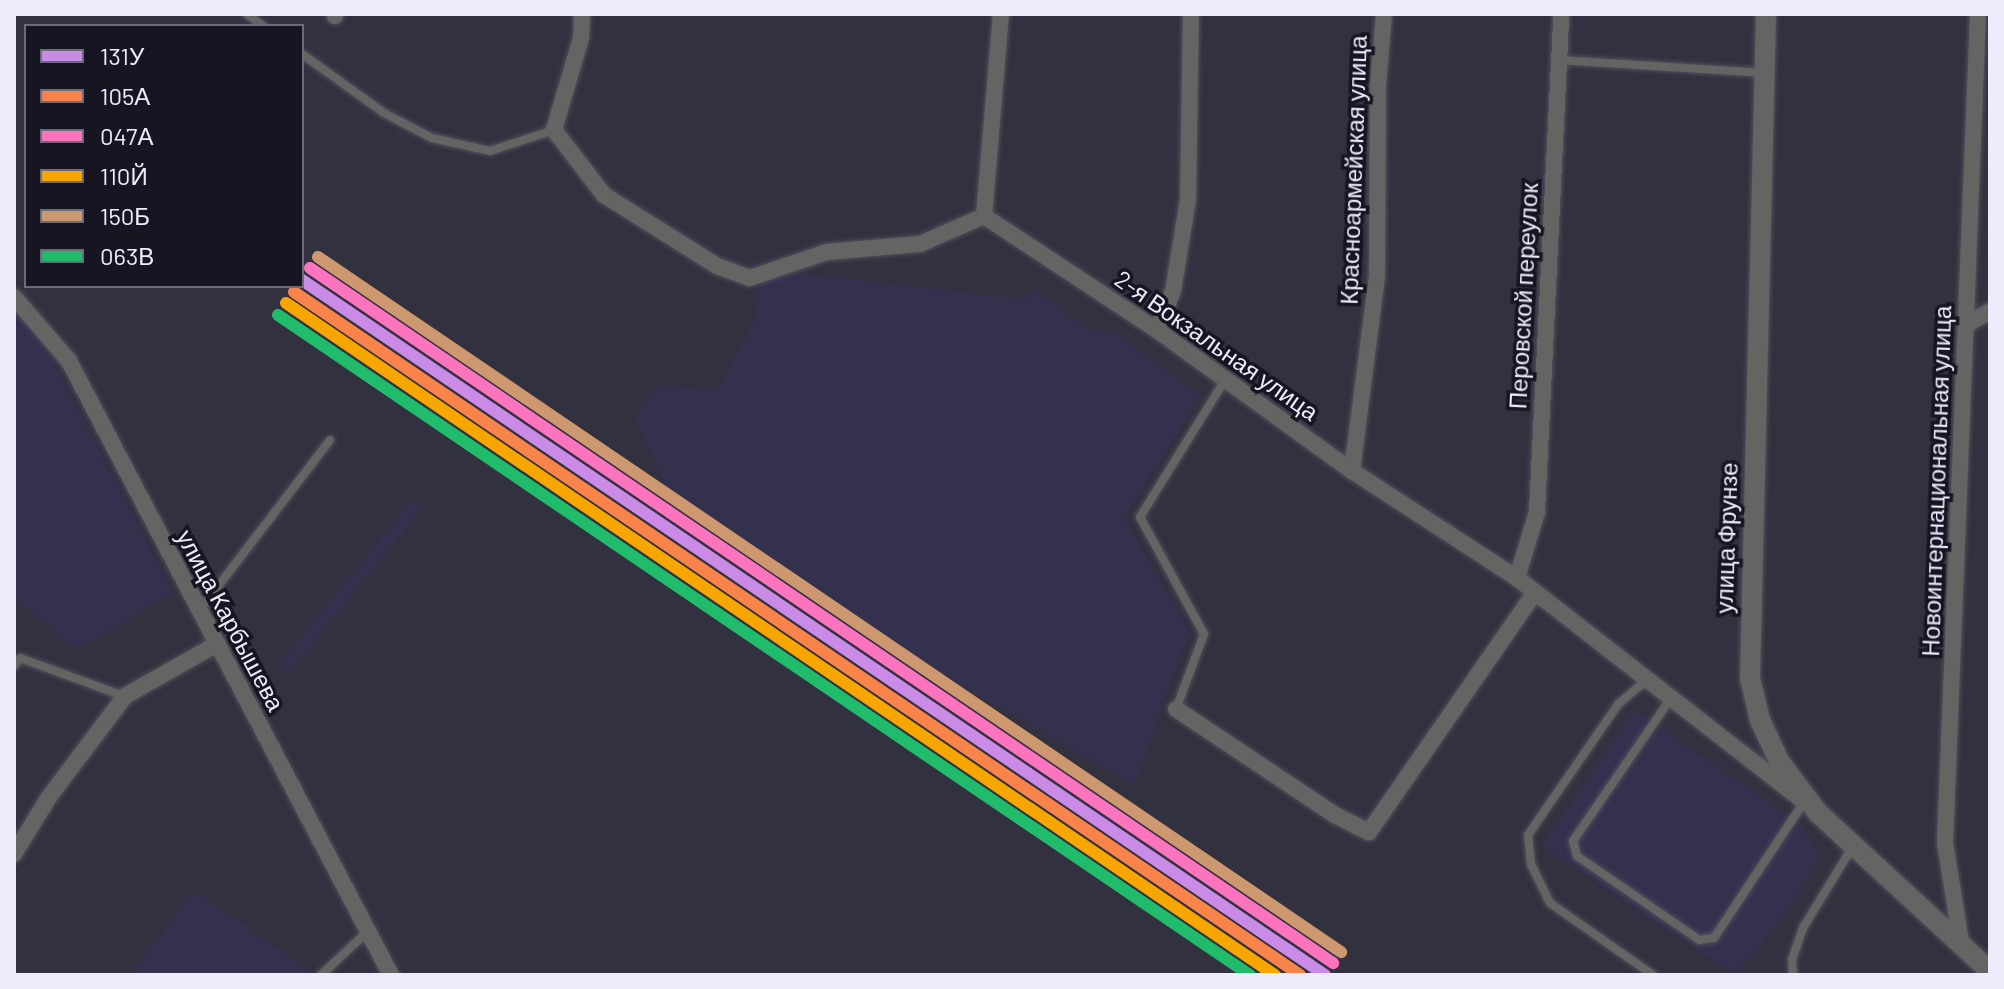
<!DOCTYPE html>
<meta charset="utf-8">
<style>
body{margin:0}
#map{position:relative;width:2004px;height:989px;overflow:hidden;background:#32313f;font-family:Barlow,sans-serif}
div>[style]{position:absolute}
[style*='--x']{left:calc(var(--x)*1px);top:calc(var(--y)*1px);width:calc(var(--w)*1px);rotate:calc(var(--a)*1deg)}
.built>*{inset:0;background:#34314f;transform-origin:0 0}
.roads{filter:drop-shadow(0 0 2px #51505d) drop-shadow(0 0 2px #51505d)}
.service>*{height:8px;margin:-4px;padding:0 4px;transform-origin:4px;border-radius:4px;background:#646562}
.minor>*{height:16px;margin:-8px;padding:0 8px;transform-origin:8px;border-radius:8px;background:#646562}
.tertiary>*{height:20px;margin:-10px;padding:0 10px;transform-origin:10px;border-radius:10px;background:#646562}
.rail-1>*{height:12px;margin:-6px;padding:0 6px;transform-origin:6px;border-radius:6px;background:#ca8be6}
.rail-2>*{height:12px;margin:-6px;padding:0 6px;transform-origin:6px;border-radius:6px;background:#f8844c}
.rail-3>*{height:12px;margin:-6px;padding:0 6px;transform-origin:6px;border-radius:6px;background:#fc73be}
.rail-4>*{height:12px;margin:-6px;padding:0 6px;transform-origin:6px;border-radius:6px;background:#f7a600}
.rail-5>*{height:12px;margin:-6px;padding:0 6px;transform-origin:6px;border-radius:6px;background:#cd976f}
.rail-6>*{height:12px;margin:-6px;padding:0 6px;transform-origin:6px;border-radius:6px;background:#20bc6c}
span{translate:-50% -50%;white-space:nowrap;text-align:center;line-height:1.15;-webkit-text-stroke:7px #161521;paint-order:stroke}
.street-label{font-size:24px;color:#ececfd}
.frame{position:absolute;inset:0;border:16px solid #ececfd;pointer-events:none}
.legend{position:absolute;left:24px;top:24px;width:280px;height:264px;box-sizing:border-box;background:#161521;border:2px solid #6c6b79;margin:0;padding:10px 14px;list-style:none;font-size:24px;color:#ececfd}
.legend li{display:flex;align-items:center;gap:16px;height:40px}
.legend b{width:40px;border:2px solid #6c6b79}
</style>
<div id="map">
<div class="built">
<i style="clip-path:polygon(786px 272px,1024px 299px,1036px 290px,1089px 331px,1096px 326px,1107px 335px,1114px 333px,1201px 396px,1124px 518px,1189px 630px,1135px 784px,937px 672px,667px 488px,635px 418px,660px 385px,717px 390px,757px 316px,759px 283px)"></i>
<i style="clip-path:polygon(14px 306px,31px 325px,61px 376px,173px 593px,77px 649px,14px 598px)"></i>
<i style="left:412px;top:500px;width:13px;height:212px;rotate:39deg"></i>
<i style="clip-path:polygon(1634px 709px,1802px 826px,1820px 858px,1781px 919px,1735px 975px,1542px 846px)"></i>
<i style="clip-path:polygon(195px 891px,312px 972px,309px 975px,130px 975px)"></i>
</div>
<div class="roads">
<div class="service">
<i style="--x:247;--y:14;--w:20;--a:37"></i>
<i style="--x:302;--y:54;--w:101;--a:35.7"></i>
<i style="--x:384;--y:113;--w:54;--a:27.5"></i>
<i style="--x:432;--y:138;--w:59;--a:12.6"></i>
<i style="--x:490;--y:151;--w:67;--a:-18.2"></i>
<i style="--x:1559;--y:60;--w:205;--a:3.6"></i>
<i style="--x:200;--y:610;--w:214;--a:-52.6"></i>
<i style="--x:14;--y:666;--w:10;--a:-53"></i>
<i style="--x:20;--y:658;--w:111;--a:20.1"></i>
<i style="--x:1648;--y:679;--w:38;--a:140"></i>
<i style="--x:1619;--y:703;--w:160;--a:124.6"></i>
<i style="--x:1528;--y:835;--w:29;--a:84"></i>
<i style="--x:1531;--y:864;--w:43;--a:64"></i>
<i style="--x:1550;--y:903;--w:126;--a:35"></i>
<i style="--x:1671;--y:698;--w:173;--a:124.4"></i>
<i style="--x:1573;--y:841;--w:16;--a:75"></i>
<i style="--x:1577;--y:856;--w:148;--a:34.5"></i>
<i style="--x:1699;--y:940;--w:15;--a:-8"></i>
<i style="--x:1714;--y:938;--w:163;--a:-56.5"></i>
<i style="--x:1176;--y:709;--w:80;--a:-69.5"></i>
<i style="--x:1204;--y:634;--w:133;--a:-118.7"></i>
<i style="--x:1140;--y:517;--w:161;--a:-58.2"></i>
<i style="--x:321;--y:975;--w:63;--a:-43.1"></i>
<i style="--x:1793;--y:975;--w:15;--a:-94"></i>
<i style="--x:1792;--y:960;--w:34;--a:-71"></i>
<i style="--x:1803;--y:928;--w:96;--a:-58.6"></i>
</div>
<div class="minor">
<i style="--x:582;--y:14;--w:24;--a:92"></i>
<i style="--x:581;--y:38;--w:96;--a:106.4"></i>
<i style="--x:554;--y:130;--w:82;--a:52.4"></i>
<i style="--x:604;--y:195;--w:133;--a:32.1"></i>
<i style="--x:717;--y:266;--w:35;--a:20"></i>
<i style="--x:750;--y:278;--w:81;--a:-18.7"></i>
<i style="--x:827;--y:252;--w:93;--a:-4.9"></i>
<i style="--x:920;--y:244;--w:70;--a:-23.6"></i>
<i style="--x:984;--y:216;--w:207;--a:33.4"></i>
<i style="--x:1157;--y:330;--w:241;--a:35.9"></i>
<i style="--x:1352;--y:471;--w:197;--a:33"></i>
<i style="--x:1517;--y:578;--w:363;--a:37.9"></i>
<i style="--x:335;--y:16;--w:2;--a:-90"></i>
<i style="--x:984;--y:216;--w:203;--a:-85.2"></i>
<i style="--x:14;--y:297;--w:84;--a:49.3"></i>
<i style="--x:69;--y:361;--w:693;--a:62.33"></i>
<i style="--x:1967;--y:324;--w:26;--a:-29"></i>
<i style="--x:1157;--y:330;--w:42;--a:-67.7"></i>
<i style="--x:1173;--y:291;--w:93;--a:-80.7"></i>
<i style="--x:1188;--y:199;--w:185;--a:-89.1"></i>
<i style="--x:1352;--y:471;--w:196;--a:-82.7"></i>
<i style="--x:1377;--y:277;--w:192;--a:-89.7"></i>
<i style="--x:1378;--y:85;--w:71;--a:-85.2"></i>
<i style="--x:1517;--y:578;--w:69;--a:-73.1"></i>
<i style="--x:1537;--y:512;--w:499;--a:-87.2"></i>
<i style="--x:1176;--y:709;--w:191;--a:33.7"></i>
<i style="--x:1335;--y:815;--w:38;--a:27"></i>
<i style="--x:1369;--y:832;--w:292;--a:-55.3"></i>
<i style="--x:14;--y:854;--w:67;--a:-58.4"></i>
<i style="--x:49;--y:797;--w:126;--a:-53"></i>
<i style="--x:125;--y:696;--w:106;--a:-29.5"></i>
<i style="--x:1962;--y:948;--w:106;--a:-99.2"></i>
<i style="--x:1945;--y:843;--w:830;--a:-87.72"></i>
</div>
<div class="tertiary">
<i style="--x:1766;--y:14;--w:664;--a:91.38"></i>
<i style="--x:1750;--y:678;--w:43;--a:76.6"></i>
<i style="--x:1760;--y:720;--w:45;--a:65.1"></i>
<i style="--x:1779;--y:761;--w:65;--a:53.1"></i>
<i style="--x:1818;--y:813;--w:234;--a:42.6"></i>
</div>
</div>
<div class="rail-1">
<i style="--x:302;--y:280;--w:1237;--a:34.19"></i>
</div>
<div class="rail-2">
<i style="--x:294;--y:292;--w:1216;--a:34.17"></i>
</div>
<div class="rail-3">
<i style="--x:310;--y:268;--w:1237;--a:34.19"></i>
</div>
<div class="rail-4">
<i style="--x:286;--y:303;--w:1196;--a:34.2"></i>
</div>
<div class="rail-5">
<i style="--x:318;--y:257;--w:1237;--a:34.19"></i>
</div>
<div class="rail-6">
<i style="--x:278;--y:315;--w:1175;--a:34.18"></i>
</div>
<div class="street-label">
<span style="left:1353px;top:170px;rotate:-88deg">Красноармейская улица</span>
<span style="left:1523px;top:296px;rotate:-87deg">Перовской переулок</span>
<span style="left:1217px;top:345px;rotate:35deg">2-я Вокзальная улица</span>
<span style="left:1936px;top:481px;rotate:-88deg">Новоинтернациональная улица</span>
<span style="left:1726px;top:538px;rotate:-88deg">улица Фрунзе</span>
<span style="left:231px;top:620px;rotate:62deg">улица Карбышева</span>
</div>
<div class="frame"></div>
<ul class="legend">
<li><b style="height:10px;background:#ca8be6"></b>131У</li>
<li><b style="height:10px;background:#f8844c"></b>105А</li>
<li><b style="height:10px;background:#fc73be"></b>047А</li>
<li><b style="height:10px;background:#f7a600"></b>110Й</li>
<li><b style="height:10px;background:#cd976f"></b>150Б</li>
<li><b style="height:10px;background:#20bc6c"></b>063В</li>
</ul>
</div>
